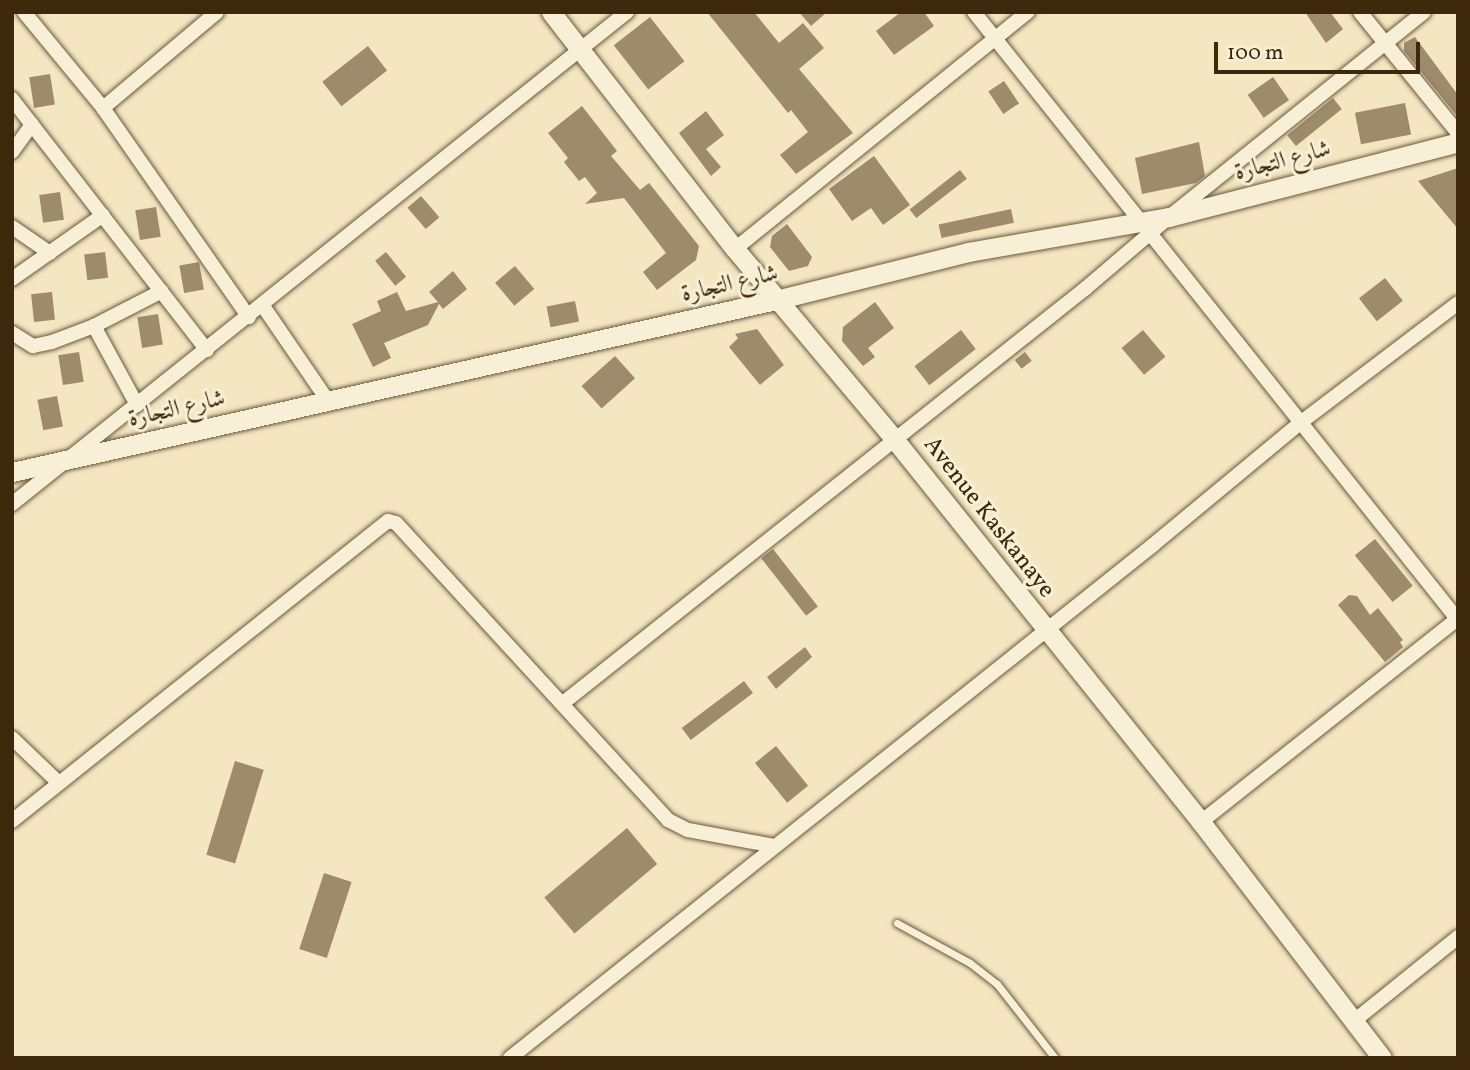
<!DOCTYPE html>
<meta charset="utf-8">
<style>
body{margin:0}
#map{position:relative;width:1470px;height:1070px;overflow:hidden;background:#f5e6c2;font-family:Vollkorn,Amiri,serif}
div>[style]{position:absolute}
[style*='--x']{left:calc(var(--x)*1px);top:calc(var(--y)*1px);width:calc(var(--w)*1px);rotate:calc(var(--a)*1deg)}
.building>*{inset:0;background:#9d8b6b;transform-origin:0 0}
.roads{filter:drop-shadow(0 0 2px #6b583a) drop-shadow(0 0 2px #6b583a)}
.lane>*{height:7px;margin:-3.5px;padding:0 3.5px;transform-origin:3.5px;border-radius:3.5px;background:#f8efd7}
.street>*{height:14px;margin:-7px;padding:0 7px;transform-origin:7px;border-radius:7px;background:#f8efd7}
.secondary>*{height:19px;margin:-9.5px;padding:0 9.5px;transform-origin:9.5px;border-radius:9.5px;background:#f8efd7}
span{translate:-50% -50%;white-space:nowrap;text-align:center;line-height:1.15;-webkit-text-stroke:6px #f8efd7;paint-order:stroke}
.street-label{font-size:24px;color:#3d280c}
.frame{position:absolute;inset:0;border:14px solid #3d280c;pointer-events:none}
.scale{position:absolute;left:1214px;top:42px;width:206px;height:32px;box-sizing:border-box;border:4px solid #3d280c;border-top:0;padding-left:9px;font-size:21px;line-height:24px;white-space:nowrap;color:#3d280c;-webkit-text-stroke:5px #f8efd7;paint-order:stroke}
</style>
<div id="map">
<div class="building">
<i style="clip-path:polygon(707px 12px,754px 12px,779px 43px,803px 23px,824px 48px,799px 69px,853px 133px,796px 174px,780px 155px,808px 132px,791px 110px,788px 113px)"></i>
<i style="clip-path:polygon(799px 12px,827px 12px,811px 26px)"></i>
<i style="clip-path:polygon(901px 12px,924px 12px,934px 26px,894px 55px,876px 31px)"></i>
<i style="clip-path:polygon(1305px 12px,1330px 12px,1343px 29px,1326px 43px)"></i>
<i style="left:650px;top:17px;width:56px;height:46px;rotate:52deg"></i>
<i style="clip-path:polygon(1415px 37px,1458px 95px,1458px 117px,1404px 51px,1404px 43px)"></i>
<i style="left:368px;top:46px;width:31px;height:58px;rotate:52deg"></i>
<i style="left:50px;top:74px;width:31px;height:21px;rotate:81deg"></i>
<i style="left:1273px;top:77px;width:28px;height:31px;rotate:55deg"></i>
<i style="left:1004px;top:81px;width:27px;height:19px;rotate:56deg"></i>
<i style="left:1333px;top:98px;width:14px;height:59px;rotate:51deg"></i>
<i style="left:1405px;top:103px;width:32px;height:51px;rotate:79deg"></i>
<i style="clip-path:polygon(582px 106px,617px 151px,611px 156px,640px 190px,649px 183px,699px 246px,696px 260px,657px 290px,643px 272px,666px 253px,624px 198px,585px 204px,597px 193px,585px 177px,579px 181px,564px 162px,568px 158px,548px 133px)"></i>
<i style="clip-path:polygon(706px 111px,724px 135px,706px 149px,721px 167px,711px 176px,679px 133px)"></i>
<i style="clip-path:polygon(1199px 142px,1205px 176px,1196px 183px,1142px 194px,1135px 158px)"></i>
<i style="clip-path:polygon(874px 156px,910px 205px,883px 225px,871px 208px,852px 221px,829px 189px)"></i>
<i style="clip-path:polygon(1458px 168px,1458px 229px,1418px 181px)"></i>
<i style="left:960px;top:170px;width:11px;height:64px;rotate:52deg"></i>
<i style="left:60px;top:192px;width:28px;height:21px;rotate:82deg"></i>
<i style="left:421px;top:196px;width:28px;height:18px;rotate:49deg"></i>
<i style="left:156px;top:207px;width:30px;height:21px;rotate:81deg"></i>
<i style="left:1011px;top:209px;width:14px;height:74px;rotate:78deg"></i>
<i style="clip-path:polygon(787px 224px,812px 257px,808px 266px,789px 271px,770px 247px,772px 236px)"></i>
<i style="left:105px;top:252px;width:26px;height:21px;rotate:83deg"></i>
<i style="left:386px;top:252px;width:32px;height:14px;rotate:51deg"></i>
<i style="left:199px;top:262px;width:28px;height:20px;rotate:80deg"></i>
<i style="left:515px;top:266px;width:30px;height:26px;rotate:50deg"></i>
<i style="clip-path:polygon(453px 271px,467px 289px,443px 309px,439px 304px,428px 325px,384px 343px,391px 358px,373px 367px,352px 324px,381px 311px,377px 301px,397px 292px,406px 311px,438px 302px,429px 292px)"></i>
<i style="left:1385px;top:278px;width:29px;height:33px;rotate:52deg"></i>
<i style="left:52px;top:292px;width:28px;height:21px;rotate:84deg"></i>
<i style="left:575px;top:301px;width:21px;height:29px;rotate:79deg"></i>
<i style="clip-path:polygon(875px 302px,894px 328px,868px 348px,875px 357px,863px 366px,842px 341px,843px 327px)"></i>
<i style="left:158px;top:314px;width:31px;height:21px;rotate:81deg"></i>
<i style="clip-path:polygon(757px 329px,784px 365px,760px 385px,729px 347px,738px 338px,735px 334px)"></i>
<i style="left:961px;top:330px;width:24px;height:59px;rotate:52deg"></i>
<i style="left:1143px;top:330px;width:35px;height:28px;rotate:50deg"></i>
<i style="left:79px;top:352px;width:30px;height:21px;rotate:81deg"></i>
<i style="left:1025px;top:352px;width:11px;height:13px;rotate:52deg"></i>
<i style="left:615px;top:356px;width:30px;height:45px;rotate:48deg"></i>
<i style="left:57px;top:396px;width:31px;height:20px;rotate:79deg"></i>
<i style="left:1375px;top:539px;width:60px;height:26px;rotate:51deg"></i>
<i style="left:773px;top:549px;width:73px;height:15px;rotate:52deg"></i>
<i style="clip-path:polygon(1349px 595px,1357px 596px,1370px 615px,1378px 608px,1403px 640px,1400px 642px,1403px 647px,1385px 662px,1338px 605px)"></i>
<i style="clip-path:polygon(805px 647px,812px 657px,776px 689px,767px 677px)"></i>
<i style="left:744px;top:681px;width:15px;height:78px;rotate:53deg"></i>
<i style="left:776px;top:746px;width:51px;height:27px;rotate:51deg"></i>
<i style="left:235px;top:761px;width:30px;height:98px;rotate:17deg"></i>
<i style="left:627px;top:828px;width:47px;height:108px;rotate:50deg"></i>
<i style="left:324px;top:873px;width:29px;height:80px;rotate:18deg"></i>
</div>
<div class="roads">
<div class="lane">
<i style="--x:897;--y:923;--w:83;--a:28.7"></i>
<i style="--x:970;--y:963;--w:34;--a:38"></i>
<i style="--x:997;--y:984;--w:94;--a:51.9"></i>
</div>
<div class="street">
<i style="--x:24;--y:12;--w:124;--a:50.5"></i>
<i style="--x:103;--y:108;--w:255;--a:55.1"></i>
<i style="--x:974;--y:12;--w:777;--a:51.48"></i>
<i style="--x:1360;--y:12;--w:156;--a:51"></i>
<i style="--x:12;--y:99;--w:318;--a:52.2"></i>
<i style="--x:103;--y:108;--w:149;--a:-40.1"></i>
<i style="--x:12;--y:152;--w:34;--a:-54"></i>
<i style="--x:12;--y:227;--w:46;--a:34.4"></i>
<i style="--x:735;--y:249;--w:377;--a:-39"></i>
<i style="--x:12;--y:279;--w:111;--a:-35.1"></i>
<i style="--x:263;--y:306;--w:115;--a:55.6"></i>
<i style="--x:94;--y:326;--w:90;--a:61.4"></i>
<i style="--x:12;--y:333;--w:25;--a:32"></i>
<i style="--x:33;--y:346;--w:19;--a:-12"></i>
<i style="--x:52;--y:342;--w:45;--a:-20.9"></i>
<i style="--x:94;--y:326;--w:76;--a:-27.2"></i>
<i style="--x:12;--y:504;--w:788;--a:-38.66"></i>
<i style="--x:563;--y:703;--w:668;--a:-38.43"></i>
<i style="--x:1086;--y:288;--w:109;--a:-40.5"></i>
<i style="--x:1169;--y:217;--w:327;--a:-38.8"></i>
<i style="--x:12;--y:738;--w:65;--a:43.8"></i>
<i style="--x:12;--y:821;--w:481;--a:-38.6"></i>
<i style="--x:388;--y:521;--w:8;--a:14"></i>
<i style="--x:396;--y:523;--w:403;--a:47.5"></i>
<i style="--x:668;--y:820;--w:22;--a:27"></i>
<i style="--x:688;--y:830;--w:87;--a:10.5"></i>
<i style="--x:1201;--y:822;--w:328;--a:-38.4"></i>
<i style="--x:1354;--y:1021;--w:134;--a:-38.9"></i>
<i style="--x:510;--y:1058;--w:823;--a:-38.58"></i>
<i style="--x:1153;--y:545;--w:191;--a:-39.7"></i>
<i style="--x:1300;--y:423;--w:198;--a:-37.2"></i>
</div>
<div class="secondary">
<i style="--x:551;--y:12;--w:300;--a:52.2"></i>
<i style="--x:735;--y:249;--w:249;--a:50"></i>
<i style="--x:895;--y:440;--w:489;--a:51.3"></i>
<i style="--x:1201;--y:822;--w:297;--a:52.5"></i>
<i style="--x:12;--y:472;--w:787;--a:-12.69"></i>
<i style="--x:780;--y:299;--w:194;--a:-14"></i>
<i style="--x:968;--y:252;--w:204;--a:-9.9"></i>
<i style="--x:1169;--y:217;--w:299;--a:-14.5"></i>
</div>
</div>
<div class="street-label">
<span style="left:1283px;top:162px;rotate:-15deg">شارع التجارة</span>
<span style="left:730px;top:285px;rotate:-13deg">شارع التجارة</span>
<span style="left:177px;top:410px;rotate:-13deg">شارع التجارة</span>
<span style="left:988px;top:518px;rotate:52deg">Avenue Kaskanaye</span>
</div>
<div class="frame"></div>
<div class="scale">100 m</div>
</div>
